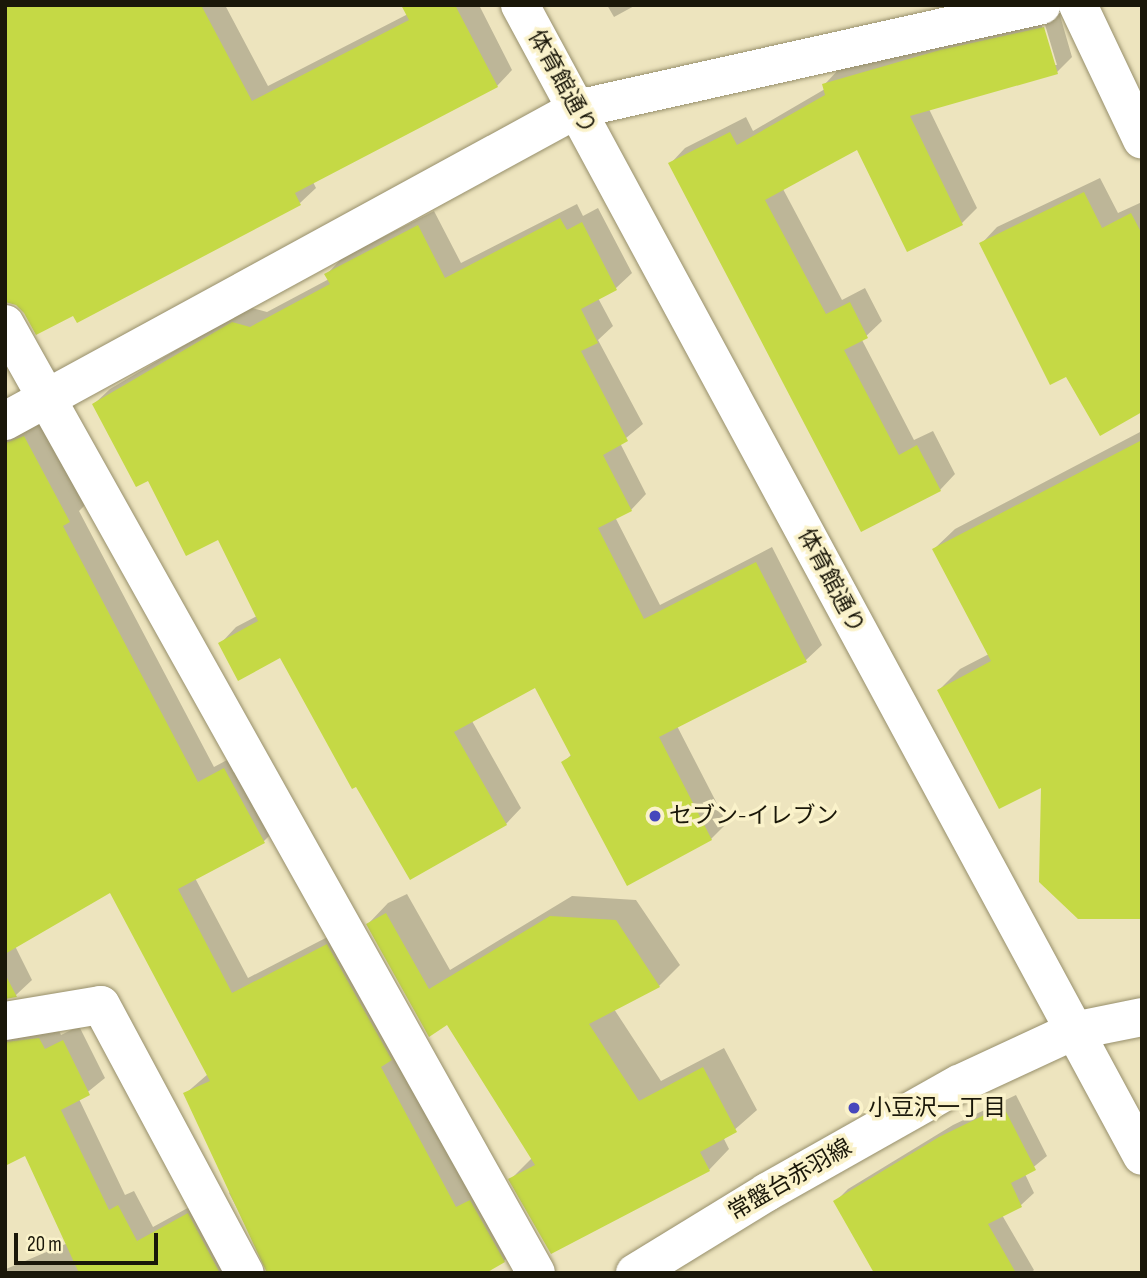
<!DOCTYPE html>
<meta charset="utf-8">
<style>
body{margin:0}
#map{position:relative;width:1147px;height:1278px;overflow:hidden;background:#ede4be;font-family:"Sofia Sans Condensed","Noto Sans JP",sans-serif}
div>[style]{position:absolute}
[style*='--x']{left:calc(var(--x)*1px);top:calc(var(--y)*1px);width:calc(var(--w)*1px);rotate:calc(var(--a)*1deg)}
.shadow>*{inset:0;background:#0003}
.building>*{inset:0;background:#c5d945}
.roads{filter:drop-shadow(0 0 2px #978f6b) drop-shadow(0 0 2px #978f6b)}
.minor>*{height:38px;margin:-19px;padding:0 19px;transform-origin:19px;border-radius:19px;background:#fff}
.major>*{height:38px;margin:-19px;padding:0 19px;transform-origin:19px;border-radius:19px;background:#fff}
.dots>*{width:19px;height:19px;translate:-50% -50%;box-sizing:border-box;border:4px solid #faf2ca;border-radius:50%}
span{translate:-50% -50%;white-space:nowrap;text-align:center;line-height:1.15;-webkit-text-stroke:7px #faf2ca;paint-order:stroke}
.street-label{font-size:23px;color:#1a1709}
.poi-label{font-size:23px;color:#1a1709}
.left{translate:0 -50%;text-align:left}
.frame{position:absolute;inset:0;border:7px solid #1a1709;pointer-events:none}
.scale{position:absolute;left:14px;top:1233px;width:144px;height:32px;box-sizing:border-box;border:4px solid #1a1709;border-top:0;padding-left:9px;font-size:21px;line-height:24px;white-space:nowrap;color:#1a1709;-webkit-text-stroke:5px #faf2ca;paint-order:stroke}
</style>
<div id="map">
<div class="shadow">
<i style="clip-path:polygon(5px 5px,225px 5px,268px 86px,408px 14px,403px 5px,479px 5px,512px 70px,497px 86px,313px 182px,316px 188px,300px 203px)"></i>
<i style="clip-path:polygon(607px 5px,636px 5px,614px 17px)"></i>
<i style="clip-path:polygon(evenodd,1059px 12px,1072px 57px,1057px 72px,929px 109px,977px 208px,962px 223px,857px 148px,783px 189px,842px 300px,865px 288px,882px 321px,862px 340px,914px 440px,933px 431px,955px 474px,940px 490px,862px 529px,670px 164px,685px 148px,746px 117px,753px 131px,825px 89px,824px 85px,839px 69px,957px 35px,1059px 12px,1043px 18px,1057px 65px,1053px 65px,1040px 19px,1043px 18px)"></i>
<i style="clip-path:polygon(1100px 178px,1118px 213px,1142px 202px,1142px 410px,1067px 374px,982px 243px,997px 227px)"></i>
<i style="clip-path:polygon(577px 204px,583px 216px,598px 208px,632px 273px,616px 288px,598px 298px,613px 326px,598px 340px,643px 424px,620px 443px,646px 494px,631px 510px,615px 517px,660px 605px,772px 547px,822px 645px,806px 660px,677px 726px,727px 823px,711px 839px,564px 762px,572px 754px,536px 685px,472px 721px,521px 808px,506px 824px,357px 784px,281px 656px,221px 643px,236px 627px,257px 616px,218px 538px,149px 479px,94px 404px,110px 389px,249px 307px,267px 312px,329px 279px,327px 274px,342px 258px,434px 211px,461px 263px)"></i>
<i style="clip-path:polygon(5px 420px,40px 421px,85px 505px,79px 511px,214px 767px,240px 753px,280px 825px,264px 841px,195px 878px,248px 978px,343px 929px,520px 1245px,504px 1261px,266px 1263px,229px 1193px,232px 1190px,185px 1094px,208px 1074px,111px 891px,15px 946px,32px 980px,16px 995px,5px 999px)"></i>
<i style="clip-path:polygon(1142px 431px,1142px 917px,1042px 785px,939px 690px,960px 669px,989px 654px,934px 549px,955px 529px)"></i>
<i style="clip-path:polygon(407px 894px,450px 970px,572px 896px,636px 900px,680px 965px,659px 986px,614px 1009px,661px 1081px,724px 1048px,757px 1110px,724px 1139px,729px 1149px,709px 1170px,511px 1179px,532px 1158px,447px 1023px,368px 924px,388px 903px)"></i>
<i style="clip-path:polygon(5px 1020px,55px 1022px,61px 1035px,79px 1026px,105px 1078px,79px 1099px,125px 1195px,134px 1191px,153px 1227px,204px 1199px,246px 1273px,5px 1273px,6px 1269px,68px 1243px,25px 1153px,5px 1164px)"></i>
<i style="clip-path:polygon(1016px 1095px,1047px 1156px,1025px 1174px,1034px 1193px,1021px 1205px,1002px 1215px,1034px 1270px,1031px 1273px,873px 1273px,875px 1271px,835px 1202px,848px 1189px,953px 1125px)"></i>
</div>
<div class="building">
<i style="clip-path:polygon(5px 5px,201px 5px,252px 101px,409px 20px,401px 5px,455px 5px,498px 87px,295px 193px,301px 205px,77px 323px,73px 316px,36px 335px,24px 313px,16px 305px,5px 302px)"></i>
<i style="clip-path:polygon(1044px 27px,1058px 74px,910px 116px,963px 225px,907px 252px,857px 150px,765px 200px,826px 314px,850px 302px,868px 338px,844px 350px,899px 455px,917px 445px,941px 491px,861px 532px,668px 163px,730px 132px,737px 145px,825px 95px,822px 84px,940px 50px)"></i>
<i style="clip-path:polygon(1084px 192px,1102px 228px,1131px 213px,1142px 234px,1142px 412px,1100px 436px,1066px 377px,1050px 385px,979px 243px)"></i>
<i style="clip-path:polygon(560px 218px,567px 230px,582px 222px,617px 290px,581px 309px,598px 343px,581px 351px,628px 441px,603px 455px,632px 511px,598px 528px,644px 619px,756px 562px,807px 662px,659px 737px,712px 840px,627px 886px,561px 762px,571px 756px,535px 688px,454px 732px,507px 825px,410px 880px,356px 787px,352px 789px,280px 658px,238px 681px,218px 643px,258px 621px,218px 540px,186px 556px,148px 481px,136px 487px,92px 404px,232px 322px,250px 327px,330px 284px,324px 274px,418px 225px,445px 278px)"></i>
<i style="clip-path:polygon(24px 436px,70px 522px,63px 526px,198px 782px,224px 768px,265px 843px,178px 889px,232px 993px,327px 944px,392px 1060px,381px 1067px,456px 1207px,470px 1200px,505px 1262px,486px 1273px,267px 1273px,183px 1093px,210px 1081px,110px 893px,5px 954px,5px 443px)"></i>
<i style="clip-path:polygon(1142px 440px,1142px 919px,1078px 919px,1039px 882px,1041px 788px,999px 809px,937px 690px,991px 661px,932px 549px)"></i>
<i style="clip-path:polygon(386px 913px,429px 989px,550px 916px,616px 920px,660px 987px,589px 1024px,639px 1101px,703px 1067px,737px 1132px,700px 1152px,710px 1171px,551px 1254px,508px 1179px,535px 1165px,447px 1025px,429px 1037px,366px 924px)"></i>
<i style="clip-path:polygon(5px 974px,17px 997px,5px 999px)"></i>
<i style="clip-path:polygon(39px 1038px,45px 1049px,63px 1040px,90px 1095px,61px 1110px,109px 1210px,118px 1205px,137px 1241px,188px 1213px,220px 1273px,79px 1273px,25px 1156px,5px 1166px,5px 1042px)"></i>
<i style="clip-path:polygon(1003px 1106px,1036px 1170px,1011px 1183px,1022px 1207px,988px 1224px,1016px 1273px,874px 1273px,833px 1201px,939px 1137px)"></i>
</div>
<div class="roads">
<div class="minor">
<i style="--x:520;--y:5;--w:1308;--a:61.61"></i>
<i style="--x:1078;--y:5;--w:149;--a:64.6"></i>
<i style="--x:5;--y:324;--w:1087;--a:60.77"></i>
<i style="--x:5;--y:421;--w:652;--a:-28.61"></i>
<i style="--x:577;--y:109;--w:476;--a:-12.6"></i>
<i style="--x:5;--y:1021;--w:97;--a:-9.5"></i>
<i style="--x:101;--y:1005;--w:304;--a:61.8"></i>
</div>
<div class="major">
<i style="--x:635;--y:1273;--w:155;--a:-31.5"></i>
<i style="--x:767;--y:1192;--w:220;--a:-29.4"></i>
<i style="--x:959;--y:1084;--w:126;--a:-24.9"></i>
<i style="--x:1073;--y:1031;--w:70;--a:-11.5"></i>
</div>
</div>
<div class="dots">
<i style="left:655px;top:816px;background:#4647bc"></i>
<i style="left:854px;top:1108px;background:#4647bc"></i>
</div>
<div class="street-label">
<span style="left:562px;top:82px;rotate:61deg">体育館通り</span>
<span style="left:831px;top:581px;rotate:62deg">体育館通り</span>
<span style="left:790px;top:1180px;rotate:-30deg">常盤台赤羽線</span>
</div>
<div class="poi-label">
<span class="left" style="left:669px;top:816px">セブン-イレブン</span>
<span class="left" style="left:868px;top:1108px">小豆沢一丁目</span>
</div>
<div class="frame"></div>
<div class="scale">20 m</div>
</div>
